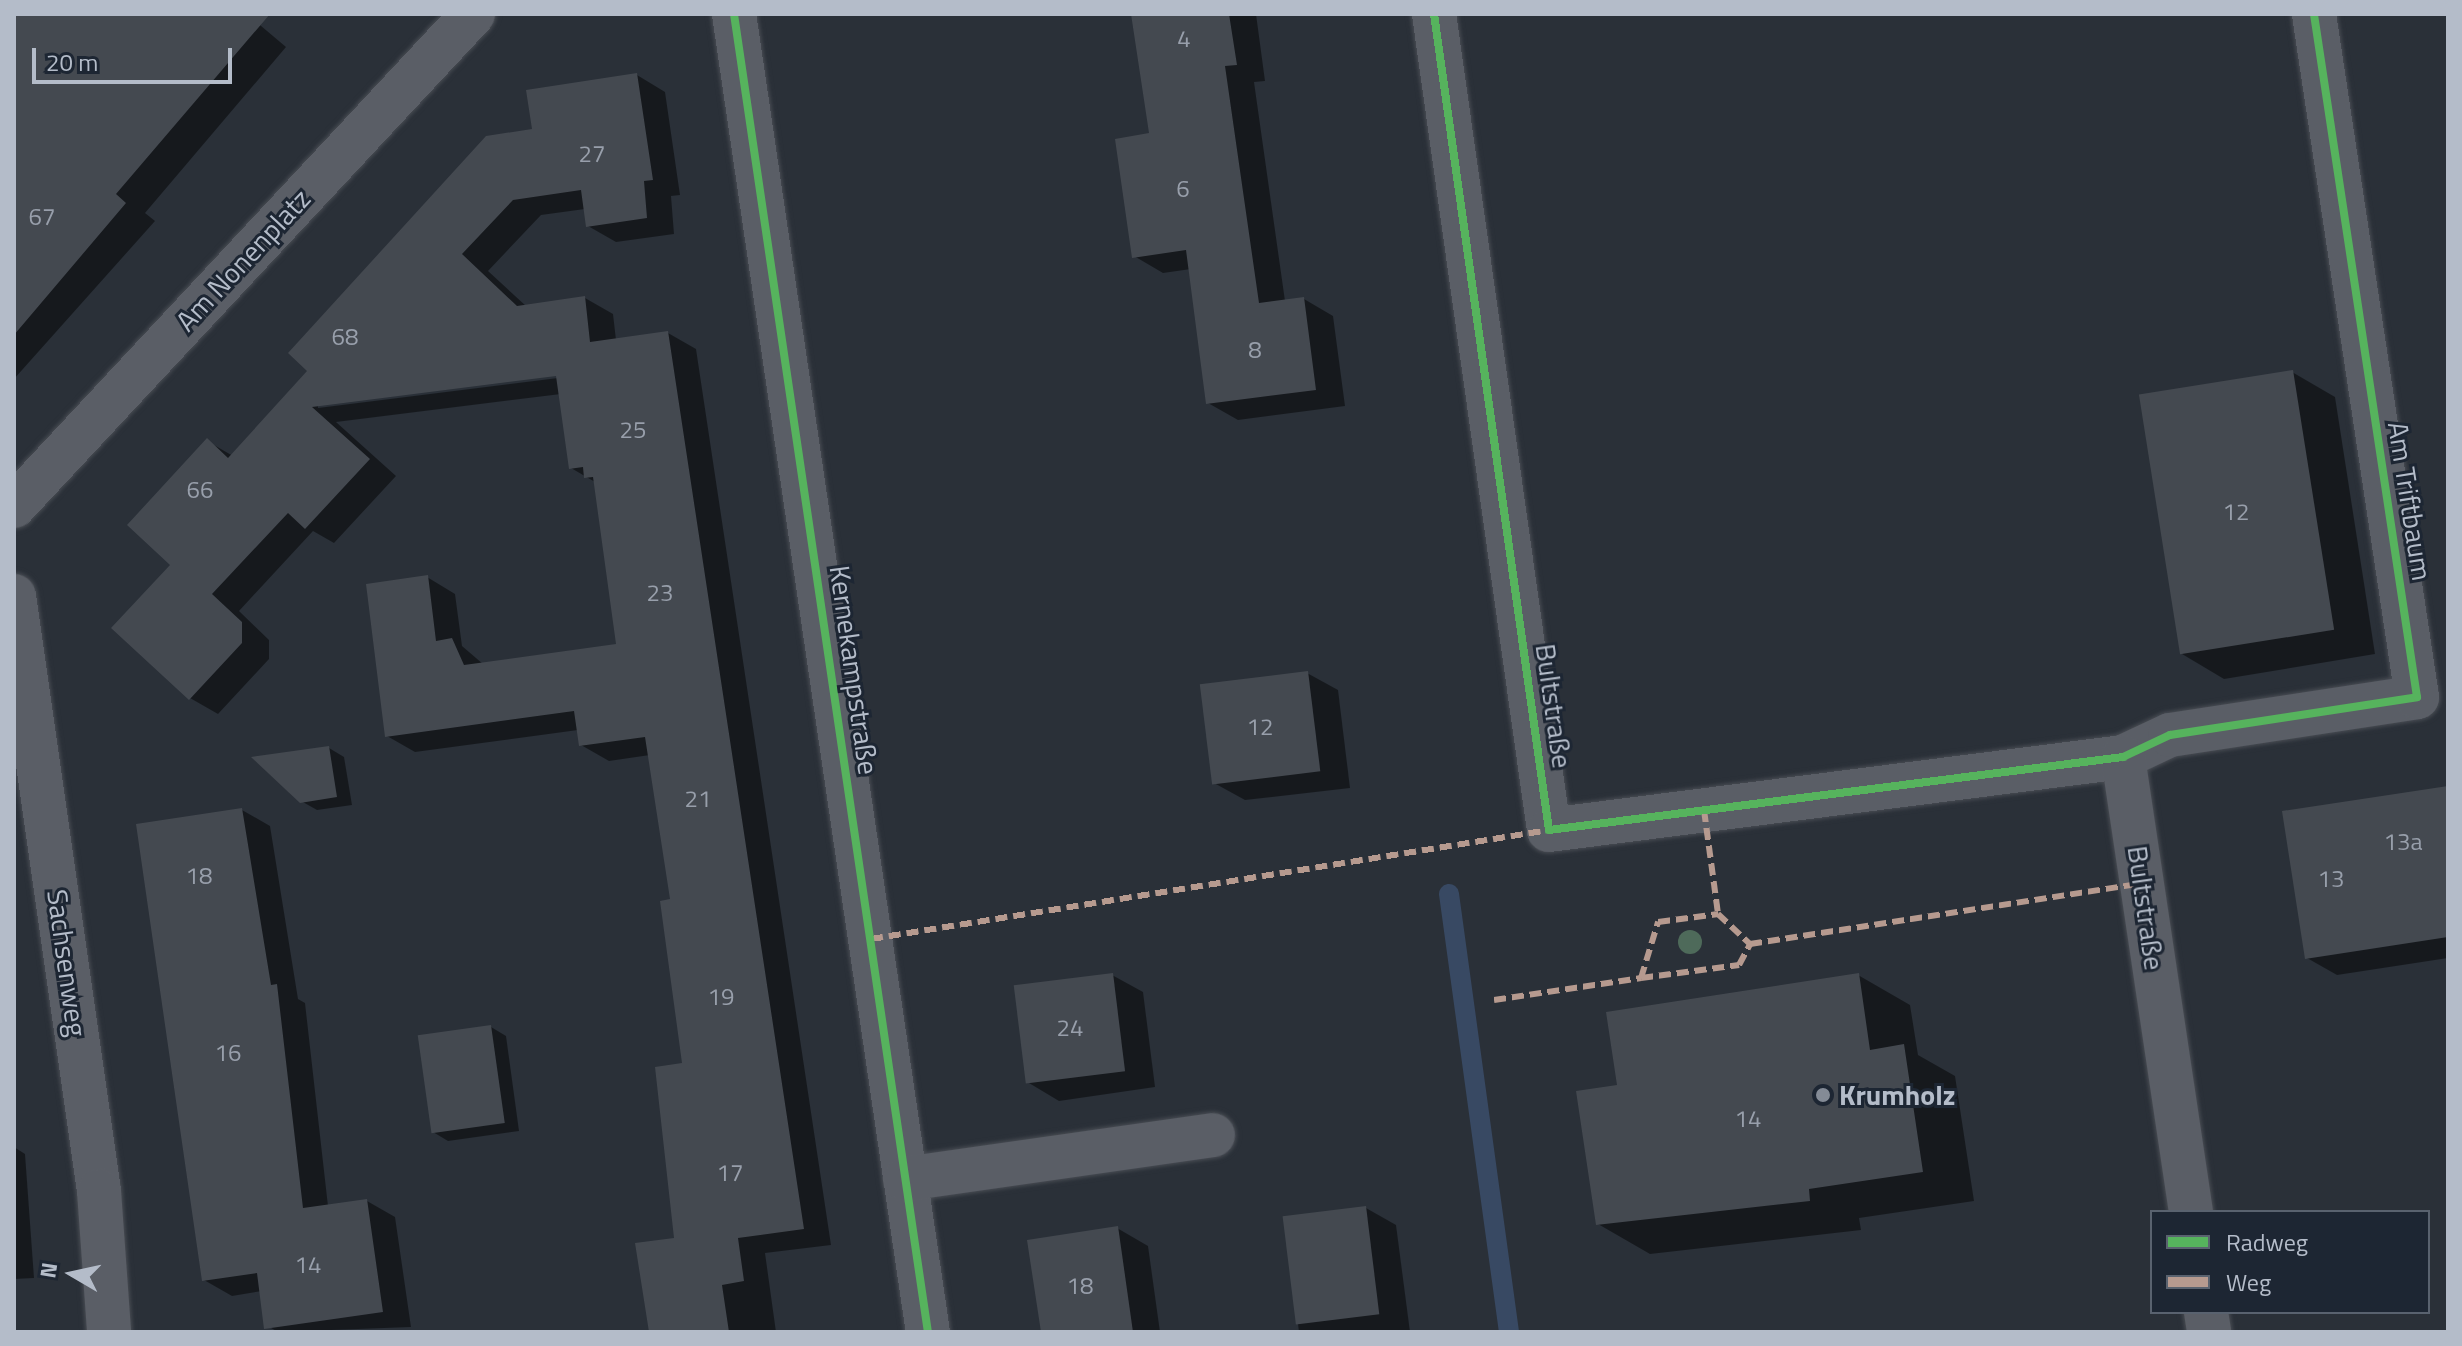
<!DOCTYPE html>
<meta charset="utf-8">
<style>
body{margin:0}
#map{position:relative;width:2462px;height:1346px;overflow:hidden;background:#2a3038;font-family:"Titillium Web",sans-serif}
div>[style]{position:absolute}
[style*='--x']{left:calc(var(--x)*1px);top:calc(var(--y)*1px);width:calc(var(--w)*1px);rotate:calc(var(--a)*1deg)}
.shadow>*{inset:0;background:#0007}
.stream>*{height:20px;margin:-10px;padding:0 10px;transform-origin:10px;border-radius:10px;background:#384963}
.building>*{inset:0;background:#444950;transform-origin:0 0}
.roads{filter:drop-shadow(0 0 2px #484c53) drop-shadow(0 0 2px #484c53)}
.minor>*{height:44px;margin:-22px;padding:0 22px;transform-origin:22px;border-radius:22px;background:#5a5e66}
.quiet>*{height:6px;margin-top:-3px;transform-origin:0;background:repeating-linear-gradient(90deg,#b69a8f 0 12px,transparent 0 18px)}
.cycleway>*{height:8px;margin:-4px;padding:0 4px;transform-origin:4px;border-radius:4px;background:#56b35d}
.trees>*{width:24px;height:24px;margin:-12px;border-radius:50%;background:#4e6a5a}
.dots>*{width:22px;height:22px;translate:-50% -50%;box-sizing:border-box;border:4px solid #1d2633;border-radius:50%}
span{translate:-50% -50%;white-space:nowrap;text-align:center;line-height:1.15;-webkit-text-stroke:6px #1d2633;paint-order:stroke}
.number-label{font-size:24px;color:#989fab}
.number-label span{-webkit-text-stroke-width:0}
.street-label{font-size:28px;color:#b4bcc9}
.poi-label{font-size:28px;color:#b4bcc9;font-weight:700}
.left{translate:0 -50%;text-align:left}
.frame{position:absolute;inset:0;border:16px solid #b4bcc9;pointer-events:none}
.legend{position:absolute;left:2150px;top:1210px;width:280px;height:104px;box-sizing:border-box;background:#1d2633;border:2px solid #59626f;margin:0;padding:10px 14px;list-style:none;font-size:24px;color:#b4bcc9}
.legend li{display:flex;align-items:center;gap:16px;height:40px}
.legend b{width:40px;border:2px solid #59626f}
.north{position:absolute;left:32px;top:1234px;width:80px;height:80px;-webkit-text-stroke:6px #1d2633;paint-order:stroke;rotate:279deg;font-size:22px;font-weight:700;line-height:32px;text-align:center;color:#b4bcc9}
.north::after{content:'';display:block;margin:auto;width:28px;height:36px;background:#b4bcc9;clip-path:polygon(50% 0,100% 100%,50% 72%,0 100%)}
.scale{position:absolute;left:32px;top:48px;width:200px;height:36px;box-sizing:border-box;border:4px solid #b4bcc9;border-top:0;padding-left:10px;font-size:24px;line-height:28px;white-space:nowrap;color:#b4bcc9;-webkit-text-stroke:6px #1d2633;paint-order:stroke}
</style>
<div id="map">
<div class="shadow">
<i style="clip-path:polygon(14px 14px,247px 14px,286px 47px,145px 213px,155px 221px,14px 379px)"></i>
<i style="clip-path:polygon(1133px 14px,1256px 14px,1265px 81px,1254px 82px,1285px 301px,1304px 299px,1333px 316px,1345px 406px,1238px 420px,1208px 403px,1191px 269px,1163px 273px,1134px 256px,1152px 135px)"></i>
<i style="clip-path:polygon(evenodd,637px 75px,665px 92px,680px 195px,671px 196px,674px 234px,616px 242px,588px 226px,585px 209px,541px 215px,488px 271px,526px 306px,585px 298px,613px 314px,616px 340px,668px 333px,696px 349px,831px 1245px,765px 1253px,776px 1332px,650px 1332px,676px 1240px,684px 1065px,672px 901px,650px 755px,609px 761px,581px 745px,578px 730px,415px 752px,387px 736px,427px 577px,455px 594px,462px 646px,483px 664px,618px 646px,595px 482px,571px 468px,561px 394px,336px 422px,396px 476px,334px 543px,313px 531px,239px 611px,269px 640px,269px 659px,218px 714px,190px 698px,173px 565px,207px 441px,233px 456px,534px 130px,637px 75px,566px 373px,566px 377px,318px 408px,318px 404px,566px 373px)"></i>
<i style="clip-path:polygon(2292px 372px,2335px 397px,2375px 654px,2224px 679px,2182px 654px)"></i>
<i style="clip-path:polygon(1307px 673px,1338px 690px,1350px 788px,1245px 800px,1214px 783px)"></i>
<i style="clip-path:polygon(329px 748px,344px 757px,352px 805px,317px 810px,301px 801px)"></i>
<i style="clip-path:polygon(2448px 788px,2448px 958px,2337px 975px,2307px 958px)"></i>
<i style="clip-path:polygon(242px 810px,270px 826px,298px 999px,305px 1003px,328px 1206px,367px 1201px,395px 1217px,411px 1327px,278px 1332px,266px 1325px,262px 1291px,232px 1296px,204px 1280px)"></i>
<i style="clip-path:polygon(1112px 975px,1143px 992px,1155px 1087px,1059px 1101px,1029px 1083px)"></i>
<i style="clip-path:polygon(1858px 975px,1910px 1005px,1918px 1055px,1955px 1076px,1974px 1201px,1859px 1218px,1861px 1230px,1650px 1254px,1598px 1224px,1619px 1086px)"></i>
<i style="clip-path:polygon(491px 1027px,506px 1036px,519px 1131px,448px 1141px,433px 1132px)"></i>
<i style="clip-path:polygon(14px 1147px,25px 1154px,34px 1278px,14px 1279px)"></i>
<i style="clip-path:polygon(1366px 1208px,1396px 1225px,1410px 1332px,1299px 1332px,1285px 1219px)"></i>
<i style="clip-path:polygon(1117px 1228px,1148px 1246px,1160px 1332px,1042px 1332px)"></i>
</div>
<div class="stream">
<i style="--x:1449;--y:894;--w:442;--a:82.2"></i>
</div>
<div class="building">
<i style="clip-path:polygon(14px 14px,270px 14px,116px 194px,126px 203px,14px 335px)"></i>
<i style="clip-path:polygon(1131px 14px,1229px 14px,1237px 65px,1225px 66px,1259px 303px,1304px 297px,1316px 390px,1206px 404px,1186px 250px,1132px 258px,1115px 139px,1149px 133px)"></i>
<i style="clip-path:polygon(637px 73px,653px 180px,644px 181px,647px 218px,586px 227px,581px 190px,513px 200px,462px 254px,517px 306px,585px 296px,590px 342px,668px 331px,804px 1229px,738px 1238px,744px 1281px,722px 1285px,729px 1332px,649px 1332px,635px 1243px,674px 1238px,655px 1067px,682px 1063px,660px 901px,670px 899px,645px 737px,579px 746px,574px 711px,385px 737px,366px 584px,428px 575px,436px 641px,452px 638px,464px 665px,616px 644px,593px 477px,584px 478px,583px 467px,569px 469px,556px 376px,312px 407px,370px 459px,305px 529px,288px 513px,212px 594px,242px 622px,242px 643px,189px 700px,111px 628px,170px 565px,127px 525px,207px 438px,228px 458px,307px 371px,288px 353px,486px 136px,532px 129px,526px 90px)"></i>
<i style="left:2293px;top:370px;width:263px;height:156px;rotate:81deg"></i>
<i style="left:1308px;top:671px;width:101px;height:109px;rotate:83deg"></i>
<i style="clip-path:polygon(329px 746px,337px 797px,300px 803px,251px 757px)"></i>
<i style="clip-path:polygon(2448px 786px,2448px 937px,2305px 959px,2282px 811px)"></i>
<i style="clip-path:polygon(242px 808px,271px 985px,277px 984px,303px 1208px,367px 1199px,383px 1312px,264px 1329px,257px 1273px,202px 1281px,136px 824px)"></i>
<i style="left:1113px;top:973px;width:99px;height:100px;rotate:83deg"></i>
<i style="clip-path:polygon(1859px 973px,1870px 1050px,1904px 1044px,1923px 1172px,1809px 1189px,1810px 1201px,1596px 1225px,1576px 1091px,1617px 1085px,1606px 1012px)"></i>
<i style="left:491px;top:1025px;width:99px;height:74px;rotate:82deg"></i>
<i style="left:1366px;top:1206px;width:109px;height:84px;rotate:83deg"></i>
<i style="clip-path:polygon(1118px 1226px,1133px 1332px,1041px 1332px,1027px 1240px)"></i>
</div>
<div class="roads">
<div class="minor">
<i style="--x:734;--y:14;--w:1332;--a:81.63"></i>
<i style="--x:1434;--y:14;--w:824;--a:81.98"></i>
<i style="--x:1549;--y:830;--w:579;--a:-7.25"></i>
<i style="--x:2123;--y:757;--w:52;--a:-25.1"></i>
<i style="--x:2170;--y:735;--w:250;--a:-8.7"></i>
<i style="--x:2417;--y:697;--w:691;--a:-98.58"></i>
<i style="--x:14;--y:506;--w:673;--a:-46.99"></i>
<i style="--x:14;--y:596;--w:601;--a:81.87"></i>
<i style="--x:99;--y:1191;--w:141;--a:85.9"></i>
<i style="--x:2123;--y:757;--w:460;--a:81.5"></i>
<i style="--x:905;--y:1179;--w:311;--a:-8.1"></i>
<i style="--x:2206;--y:1312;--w:20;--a:81"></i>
</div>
</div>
<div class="quiet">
<i style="--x:1704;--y:810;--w:105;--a:82.3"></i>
<i style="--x:1718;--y:914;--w:44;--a:43.2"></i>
<i style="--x:1750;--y:944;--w:398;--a:-8.8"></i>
<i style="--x:871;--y:939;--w:687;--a:-9.13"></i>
<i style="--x:1641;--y:978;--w:99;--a:-7.6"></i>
<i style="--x:1739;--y:965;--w:24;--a:-62"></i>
<i style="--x:1494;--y:1000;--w:149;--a:-8.5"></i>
<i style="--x:1641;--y:978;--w:59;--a:-73.1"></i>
<i style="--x:1658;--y:922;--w:61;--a:-7.6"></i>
</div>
<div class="cycleway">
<i style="--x:734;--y:14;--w:1332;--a:81.63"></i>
<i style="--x:1434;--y:14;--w:824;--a:81.98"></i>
<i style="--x:1549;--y:830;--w:579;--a:-7.25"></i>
<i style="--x:2123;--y:757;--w:52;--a:-25.1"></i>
<i style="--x:2170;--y:735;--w:250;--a:-8.7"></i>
<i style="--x:2417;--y:697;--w:691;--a:-98.58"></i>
</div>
<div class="trees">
<i style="left:1690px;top:942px"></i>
</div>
<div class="dots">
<i style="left:1823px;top:1095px;background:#848b96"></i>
</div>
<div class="number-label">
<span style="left:1184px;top:39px">4</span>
<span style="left:592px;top:154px">27</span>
<span style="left:1183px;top:189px">6</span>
<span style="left:42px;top:217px">67</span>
<span style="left:345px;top:337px">68</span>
<span style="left:1255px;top:350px">8</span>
<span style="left:633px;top:430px">25</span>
<span style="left:200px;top:490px">66</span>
<span style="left:2236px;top:512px">12</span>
<span style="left:660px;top:593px">23</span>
<span style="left:1260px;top:727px">12</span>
<span style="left:698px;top:799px">21</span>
<span style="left:2403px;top:842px">13a</span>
<span style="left:199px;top:876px">18</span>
<span style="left:2331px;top:879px">13</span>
<span style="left:721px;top:997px">19</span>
<span style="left:1070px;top:1028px">24</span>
<span style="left:228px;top:1053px">16</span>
<span style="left:1748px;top:1119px">14</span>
<span style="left:730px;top:1173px">17</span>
<span style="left:308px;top:1265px">14</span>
<span style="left:1080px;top:1286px">18</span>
</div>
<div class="street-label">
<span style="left:243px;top:260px;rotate:-47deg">Am Nonenplatz</span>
<span style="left:2410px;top:501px;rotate:81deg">Am Triftbaum</span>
<span style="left:854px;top:670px;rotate:82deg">Kernekampstraße</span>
<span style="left:1554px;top:706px;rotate:82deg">Bultstraße</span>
<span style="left:2146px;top:908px;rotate:82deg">Bultstraße</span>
<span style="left:67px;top:963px;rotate:82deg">Sachsenweg</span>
</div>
<div class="poi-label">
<span class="left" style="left:1839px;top:1095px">Krumholz</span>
</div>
<div class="frame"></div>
<ul class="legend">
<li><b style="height:10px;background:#56b35d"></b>Radweg</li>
<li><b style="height:10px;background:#b69a8f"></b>Weg</li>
</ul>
<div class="north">N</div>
<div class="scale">20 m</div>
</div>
